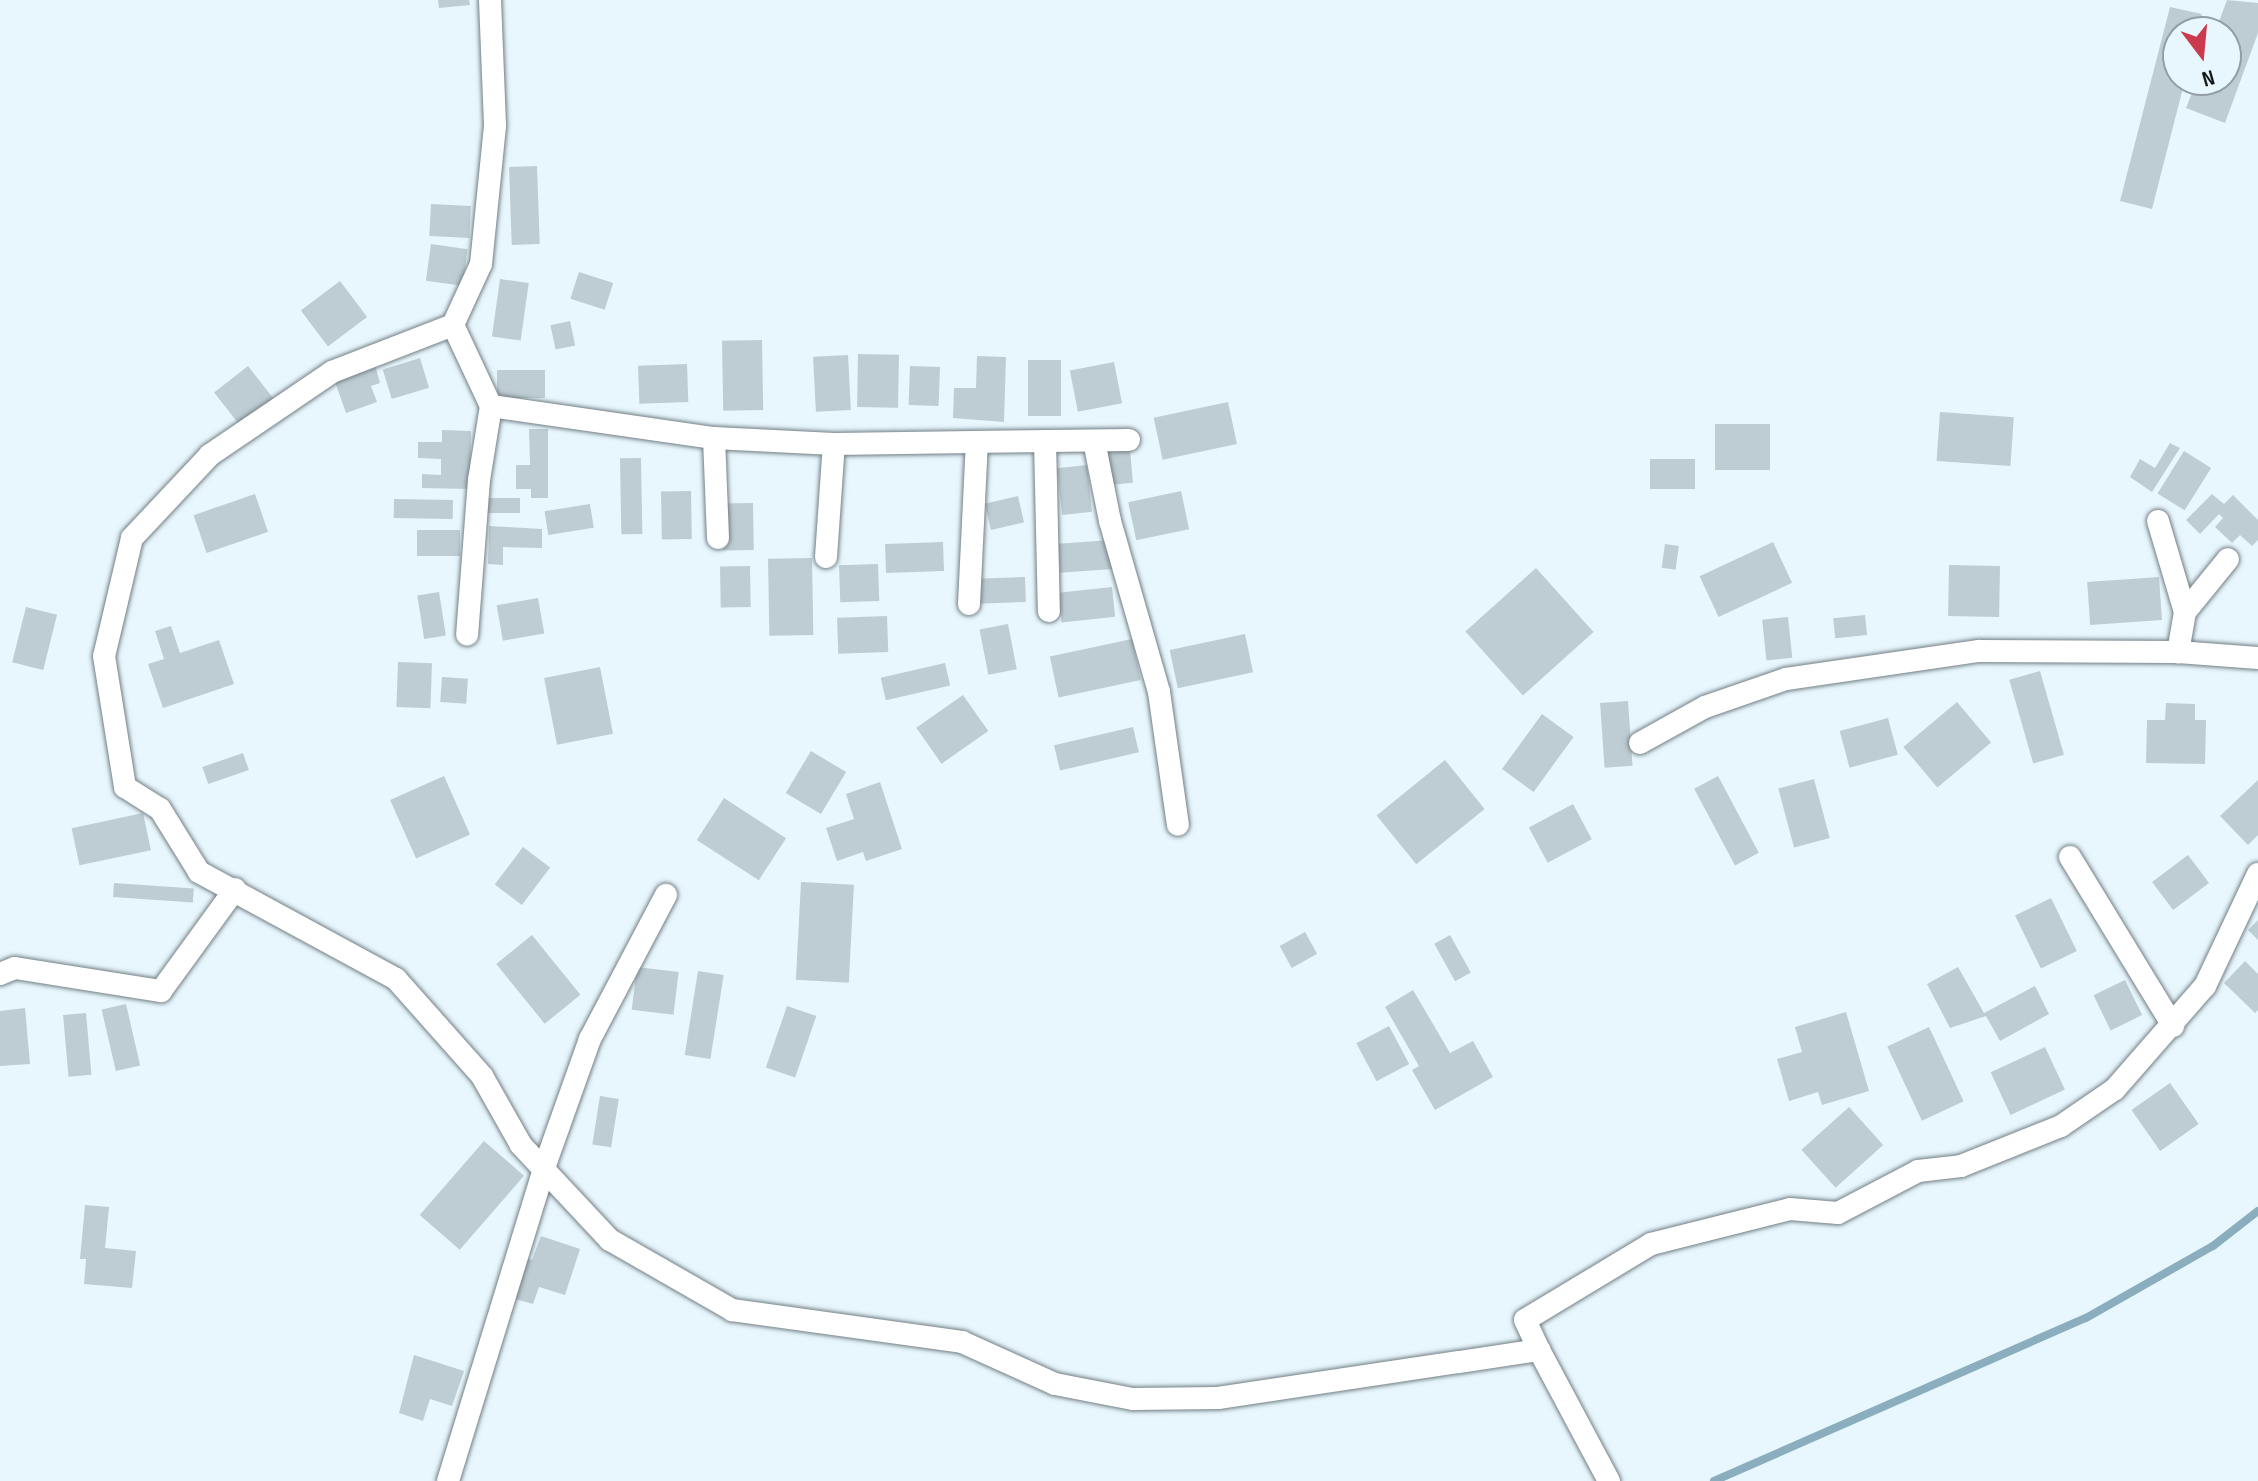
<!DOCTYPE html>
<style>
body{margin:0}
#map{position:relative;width:2258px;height:1481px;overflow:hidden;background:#e8f7fd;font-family:"Sofia Sans Condensed",sans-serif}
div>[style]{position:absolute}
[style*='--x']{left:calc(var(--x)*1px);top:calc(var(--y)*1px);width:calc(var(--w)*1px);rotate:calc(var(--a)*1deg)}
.stream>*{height:8px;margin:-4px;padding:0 4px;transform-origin:4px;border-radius:4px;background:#8aaebd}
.building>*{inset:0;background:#becdd3;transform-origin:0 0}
.roads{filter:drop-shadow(0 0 2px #727f85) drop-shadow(0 0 2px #727f85)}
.street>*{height:22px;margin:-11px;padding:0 11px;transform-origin:11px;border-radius:11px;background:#fff}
span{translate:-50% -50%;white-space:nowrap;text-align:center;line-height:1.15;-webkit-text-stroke:6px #e8f7fd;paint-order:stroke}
.north{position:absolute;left:2162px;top:16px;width:80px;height:80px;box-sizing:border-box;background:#e8f7fd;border:2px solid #939ea3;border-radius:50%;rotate:164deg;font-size:22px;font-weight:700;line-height:32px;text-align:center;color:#14191b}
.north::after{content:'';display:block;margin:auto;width:28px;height:36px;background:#cb3b4d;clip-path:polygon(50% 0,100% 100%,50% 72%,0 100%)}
</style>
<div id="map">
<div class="stream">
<i style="--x:1714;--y:1481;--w:406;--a:-23.7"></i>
<i style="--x:2086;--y:1318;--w:146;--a:-29.6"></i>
<i style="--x:2213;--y:1246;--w:57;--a:-37.9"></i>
</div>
<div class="building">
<i style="clip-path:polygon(438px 0,469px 0,470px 5px,439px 8px)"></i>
<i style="clip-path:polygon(2227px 0,2258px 3px,2258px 33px,2225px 123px,2186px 108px,2197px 80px,2226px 80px,2226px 32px,2215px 32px)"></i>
<i style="clip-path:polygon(2170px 7px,2202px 14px,2197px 32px,2178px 32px,2178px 80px,2185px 80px,2152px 209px,2120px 201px)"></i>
<i style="left:537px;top:166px;width:78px;height:28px;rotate:88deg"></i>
<i style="left:431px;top:204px;width:40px;height:32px;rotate:3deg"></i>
<i style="left:431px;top:244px;width:37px;height:37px;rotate:8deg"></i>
<i style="left:579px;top:272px;width:36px;height:28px;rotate:18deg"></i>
<i style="left:500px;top:279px;width:29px;height:58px;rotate:8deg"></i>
<i style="left:340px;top:281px;width:45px;height:49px;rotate:53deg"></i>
<i style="left:570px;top:321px;width:25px;height:20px;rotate:78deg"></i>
<i style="left:762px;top:340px;width:70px;height:40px;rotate:89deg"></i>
<i style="left:858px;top:354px;width:41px;height:53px;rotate:1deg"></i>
<i style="left:848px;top:355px;width:55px;height:35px;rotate:87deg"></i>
<i style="clip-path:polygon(977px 356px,1006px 357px,1004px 422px,953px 418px,954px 388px,976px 388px)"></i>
<i style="left:420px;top:358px;width:31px;height:39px;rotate:73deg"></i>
<i style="left:1028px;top:360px;width:33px;height:56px"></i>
<i style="left:1114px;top:362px;width:42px;height:45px;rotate:79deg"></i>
<i style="left:687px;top:364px;width:38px;height:49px;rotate:88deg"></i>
<i style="clip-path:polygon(375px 365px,380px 383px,371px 386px,377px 402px,346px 413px,334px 379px)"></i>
<i style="left:248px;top:366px;width:42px;height:43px;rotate:52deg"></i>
<i style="left:910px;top:366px;width:30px;height:39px;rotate:2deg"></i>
<i style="left:545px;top:370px;width:28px;height:48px;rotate:90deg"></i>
<i style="left:1228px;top:402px;width:43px;height:76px;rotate:78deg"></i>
<i style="left:1940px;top:412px;width:74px;height:49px;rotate:4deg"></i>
<i style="left:1715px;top:424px;width:55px;height:46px"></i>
<i style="clip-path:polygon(529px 429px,548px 429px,548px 498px,531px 498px,531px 489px,516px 489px,516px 465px,530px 465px)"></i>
<i style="clip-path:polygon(442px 430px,471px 431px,470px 489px,422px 488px,422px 474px,441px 475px,441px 459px,418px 458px,418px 442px,442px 442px)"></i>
<i style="clip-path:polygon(2170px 443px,2180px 448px,2152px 492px,2130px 477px,2140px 459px,2155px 468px)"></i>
<i style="left:1130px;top:449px;width:34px;height:23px;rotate:85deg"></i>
<i style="left:2184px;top:451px;width:32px;height:50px;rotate:32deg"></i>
<i style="left:641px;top:458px;width:76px;height:21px;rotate:89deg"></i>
<i style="left:1650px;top:459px;width:45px;height:30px"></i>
<i style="left:1087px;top:465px;width:47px;height:30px;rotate:84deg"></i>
<i style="left:691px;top:491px;width:48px;height:30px;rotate:89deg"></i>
<i style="left:1181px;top:491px;width:39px;height:54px;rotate:78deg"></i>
<i style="left:255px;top:494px;width:40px;height:65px;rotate:71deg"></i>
<i style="clip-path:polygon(2212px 494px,2224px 504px,2233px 495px,2258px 520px,2258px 540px,2252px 546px,2240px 535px,2232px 543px,2215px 527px,2223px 518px,2219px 514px,2200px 534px,2186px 520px)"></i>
<i style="left:1018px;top:496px;width:27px;height:34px;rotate:77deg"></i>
<i style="left:485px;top:498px;width:35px;height:15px"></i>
<i style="left:394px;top:499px;width:59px;height:19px;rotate:1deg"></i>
<i style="left:753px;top:503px;width:47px;height:31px;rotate:89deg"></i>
<i style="left:590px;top:504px;width:24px;height:46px;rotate:81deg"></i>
<i style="clip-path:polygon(489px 526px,542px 529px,542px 548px,503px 547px,503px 565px,488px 564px)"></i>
<i style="left:460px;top:530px;width:26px;height:43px;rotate:90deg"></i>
<i style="left:1111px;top:540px;width:29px;height:53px;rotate:86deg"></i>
<i style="left:943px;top:542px;width:29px;height:58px;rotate:88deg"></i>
<i style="left:1773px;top:542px;width:45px;height:81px;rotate:65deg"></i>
<i style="left:1665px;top:544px;width:14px;height:24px;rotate:8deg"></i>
<i style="left:812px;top:558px;width:77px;height:44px;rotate:89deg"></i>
<i style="left:878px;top:564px;width:37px;height:39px;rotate:88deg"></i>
<i style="left:1949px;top:565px;width:51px;height:51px;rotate:1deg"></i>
<i style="left:750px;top:566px;width:41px;height:30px;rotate:89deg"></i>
<i style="left:1536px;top:568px;width:86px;height:95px;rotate:48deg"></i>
<i style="left:1025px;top:577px;width:25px;height:49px;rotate:88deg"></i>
<i style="left:2159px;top:577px;width:43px;height:72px;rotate:86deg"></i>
<i style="left:1112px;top:587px;width:30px;height:54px;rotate:84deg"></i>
<i style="left:439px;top:592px;width:44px;height:22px;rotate:81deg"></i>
<i style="left:538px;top:598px;width:36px;height:42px;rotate:80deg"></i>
<i style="left:26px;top:607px;width:32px;height:57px;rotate:14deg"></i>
<i style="left:1865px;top:615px;width:20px;height:32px;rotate:84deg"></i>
<i style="left:887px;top:616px;width:36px;height:50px;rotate:88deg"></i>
<i style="left:1788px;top:617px;width:41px;height:26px;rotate:84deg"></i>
<i style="left:1008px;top:624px;width:46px;height:29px;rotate:79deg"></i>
<i style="clip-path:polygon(171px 626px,180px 653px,219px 640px,234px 684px,163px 708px,148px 664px,164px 659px,155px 631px)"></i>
<i style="left:1245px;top:634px;width:39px;height:77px;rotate:78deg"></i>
<i style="left:1132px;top:639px;width:42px;height:84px;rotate:78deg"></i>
<i style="left:398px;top:662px;width:34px;height:45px;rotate:2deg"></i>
<i style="left:945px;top:663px;width:23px;height:66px;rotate:77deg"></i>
<i style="left:600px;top:667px;width:68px;height:57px;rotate:79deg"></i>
<i style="left:2040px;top:671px;width:87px;height:32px;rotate:74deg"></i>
<i style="left:442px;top:677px;width:26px;height:25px;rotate:4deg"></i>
<i style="left:963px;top:695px;width:44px;height:57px;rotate:55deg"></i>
<i style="left:1628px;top:701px;width:65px;height:28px;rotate:86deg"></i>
<i style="left:1957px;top:702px;width:53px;height:70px;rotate:50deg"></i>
<i style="clip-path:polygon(2166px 703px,2195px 704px,2195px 720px,2206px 720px,2205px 764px,2146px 763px,2147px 720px,2165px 720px)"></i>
<i style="left:1542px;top:714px;width:39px;height:68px;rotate:36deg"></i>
<i style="left:1888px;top:718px;width:38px;height:50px;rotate:75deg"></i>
<i style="left:1133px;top:727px;width:26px;height:81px;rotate:77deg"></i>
<i style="left:811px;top:751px;width:41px;height:49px;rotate:31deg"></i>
<i style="left:243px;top:753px;width:18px;height:43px;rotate:71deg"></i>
<i style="left:1445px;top:760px;width:63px;height:88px;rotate:51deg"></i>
<i style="left:444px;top:776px;width:64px;height:59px;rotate:66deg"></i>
<i style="left:1718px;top:776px;width:87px;height:27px;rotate:62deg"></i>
<i style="left:1814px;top:779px;width:61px;height:37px;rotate:75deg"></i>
<i style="clip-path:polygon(2258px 780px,2258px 835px,2248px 845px,2220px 816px)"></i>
<i style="clip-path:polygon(880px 782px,902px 849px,866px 861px,863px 852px,837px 861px,826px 828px,854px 819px,846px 794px)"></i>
<i style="left:724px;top:798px;width:74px;height:50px;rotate:33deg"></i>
<i style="left:1573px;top:804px;width:40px;height:50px;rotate:62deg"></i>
<i style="left:143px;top:813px;width:38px;height:73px;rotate:78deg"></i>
<i style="left:523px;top:847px;width:34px;height:47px;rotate:37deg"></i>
<i style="left:2188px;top:855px;width:35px;height:45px;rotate:53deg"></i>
<i style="left:801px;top:882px;width:53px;height:98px;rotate:3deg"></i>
<i style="left:114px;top:883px;width:80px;height:14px;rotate:4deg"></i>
<i style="left:2051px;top:898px;width:59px;height:40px;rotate:64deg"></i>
<i style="clip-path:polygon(2258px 920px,2258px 940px,2248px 930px)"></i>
<i style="left:1305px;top:932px;width:25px;height:29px;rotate:61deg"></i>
<i style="left:532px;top:935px;width:77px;height:46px;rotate:51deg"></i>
<i style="left:1450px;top:935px;width:43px;height:18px;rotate:61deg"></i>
<i style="clip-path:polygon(2245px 961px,2258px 974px,2258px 1010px,2255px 1013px,2224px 983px)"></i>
<i style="left:637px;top:967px;width:42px;height:43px;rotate:7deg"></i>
<i style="clip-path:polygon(1958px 967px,1984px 1013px,2035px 986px,2049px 1014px,2000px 1041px,1986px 1016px,1950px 1028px,1927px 984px)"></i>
<i style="left:698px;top:971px;width:26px;height:85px;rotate:9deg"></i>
<i style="left:2125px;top:980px;width:39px;height:35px;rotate:64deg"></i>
<i style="clip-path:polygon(1413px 990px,1450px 1053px,1473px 1041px,1493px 1077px,1435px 1110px,1412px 1070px,1419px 1066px,1385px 1007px)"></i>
<i style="left:126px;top:1004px;width:63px;height:25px;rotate:77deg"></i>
<i style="left:787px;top:1006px;width:31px;height:65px;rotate:19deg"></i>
<i style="clip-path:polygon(25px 1008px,30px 1064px,0 1066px,0 1011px)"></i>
<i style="clip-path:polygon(1846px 1012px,1869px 1091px,1822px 1105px,1818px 1092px,1789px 1101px,1777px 1059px,1802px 1052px,1795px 1027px)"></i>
<i style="left:86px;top:1013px;width:62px;height:23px;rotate:85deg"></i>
<i style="left:1389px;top:1026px;width:43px;height:37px;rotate:62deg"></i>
<i style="left:1929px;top:1027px;width:82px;height:46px;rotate:65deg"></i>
<i style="left:2045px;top:1047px;width:47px;height:60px;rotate:65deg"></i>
<i style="left:2170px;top:1083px;width:50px;height:47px;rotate:55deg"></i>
<i style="left:600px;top:1096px;width:19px;height:49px;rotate:9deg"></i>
<i style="left:1849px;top:1107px;width:51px;height:64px;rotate:48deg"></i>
<i style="left:484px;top:1141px;width:53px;height:98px;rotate:41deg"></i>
<i style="clip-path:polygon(85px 1205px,109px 1207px,105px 1248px,136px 1251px,132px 1288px,84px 1284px,86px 1259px,80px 1259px)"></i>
<i style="clip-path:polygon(541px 1236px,580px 1249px,565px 1295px,539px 1287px,533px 1304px,512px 1298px,526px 1258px,532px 1260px)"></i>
<i style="clip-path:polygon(414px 1355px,464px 1371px,452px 1406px,430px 1399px,423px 1421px,399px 1413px)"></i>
</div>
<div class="roads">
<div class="street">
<i style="--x:490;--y:0;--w:126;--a:87.7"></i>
<i style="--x:495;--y:126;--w:139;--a:95.8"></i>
<i style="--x:481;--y:264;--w:67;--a:114.7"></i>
<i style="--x:453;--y:325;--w:130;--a:158.8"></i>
<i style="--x:332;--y:372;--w:148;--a:145.8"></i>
<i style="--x:210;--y:455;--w:114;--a:133.2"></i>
<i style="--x:132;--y:538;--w:121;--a:103.3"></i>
<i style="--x:104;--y:656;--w:133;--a:80.9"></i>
<i style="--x:125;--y:787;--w:41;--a:32.2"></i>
<i style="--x:160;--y:809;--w:74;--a:58.2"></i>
<i style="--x:199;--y:872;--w:224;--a:28.5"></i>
<i style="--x:396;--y:979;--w:130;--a:48.4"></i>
<i style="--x:482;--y:1076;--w:79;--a:60.5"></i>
<i style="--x:521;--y:1145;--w:130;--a:46.9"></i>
<i style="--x:610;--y:1240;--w:141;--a:29.8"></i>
<i style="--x:732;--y:1310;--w:232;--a:7.9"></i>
<i style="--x:962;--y:1342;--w:102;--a:24.3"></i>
<i style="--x:1055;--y:1384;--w:79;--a:10.9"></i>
<i style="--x:1133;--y:1399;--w:85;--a:-0.7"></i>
<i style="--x:1218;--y:1398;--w:325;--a:-8.5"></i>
<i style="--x:1539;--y:1350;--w:149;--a:61.9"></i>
<i style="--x:453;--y:325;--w:89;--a:64.9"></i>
<i style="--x:491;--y:406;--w:75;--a:99.2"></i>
<i style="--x:479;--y:480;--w:155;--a:94.4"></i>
<i style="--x:491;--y:406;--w:225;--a:8.2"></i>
<i style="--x:714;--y:438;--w:120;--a:2.9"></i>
<i style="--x:834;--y:444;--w:295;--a:-0.8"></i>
<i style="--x:714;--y:438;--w:100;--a:87.7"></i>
<i style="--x:1045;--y:441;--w:170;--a:88.7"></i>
<i style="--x:1094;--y:441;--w:82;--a:78.7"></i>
<i style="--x:1110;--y:521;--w:178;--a:74"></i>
<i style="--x:1159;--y:692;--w:134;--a:81.9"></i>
<i style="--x:2158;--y:521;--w:95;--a:73.5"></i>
<i style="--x:2185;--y:612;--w:41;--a:99.9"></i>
<i style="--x:826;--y:557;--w:113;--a:-86"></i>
<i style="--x:969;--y:604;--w:162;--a:-87.2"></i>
<i style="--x:2185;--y:612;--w:68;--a:-50.9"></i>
<i style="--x:1640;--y:743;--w:74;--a:-29"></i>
<i style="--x:1705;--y:707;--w:86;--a:-19.1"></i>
<i style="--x:1786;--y:679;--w:195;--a:-8.3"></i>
<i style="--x:1979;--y:651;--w:199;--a:0.3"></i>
<i style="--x:2178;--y:652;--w:80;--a:4.3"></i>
<i style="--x:2070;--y:857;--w:198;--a:58.6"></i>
<i style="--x:0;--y:974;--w:16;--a:-22"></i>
<i style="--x:15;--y:968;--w:148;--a:9"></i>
<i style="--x:161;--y:991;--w:126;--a:-54"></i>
<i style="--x:1539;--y:1350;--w:33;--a:-115"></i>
<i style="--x:1525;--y:1320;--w:147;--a:-31.1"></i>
<i style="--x:1651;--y:1244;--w:143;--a:-14.1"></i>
<i style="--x:1790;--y:1209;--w:48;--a:4.8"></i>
<i style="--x:1838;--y:1213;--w:90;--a:-27.7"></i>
<i style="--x:1918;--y:1171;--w:43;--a:-6.6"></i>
<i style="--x:1961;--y:1166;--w:108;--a:-21.8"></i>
<i style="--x:2061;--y:1126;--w:65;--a:-34.4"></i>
<i style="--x:2115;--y:1089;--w:137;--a:-48.9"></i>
<i style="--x:2205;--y:986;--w:124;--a:-64.7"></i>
<i style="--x:448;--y:1481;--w:327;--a:-72.9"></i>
<i style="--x:544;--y:1168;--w:137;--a:-70.4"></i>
<i style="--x:590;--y:1039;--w:163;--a:-62.2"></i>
</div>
</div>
<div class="north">N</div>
</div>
